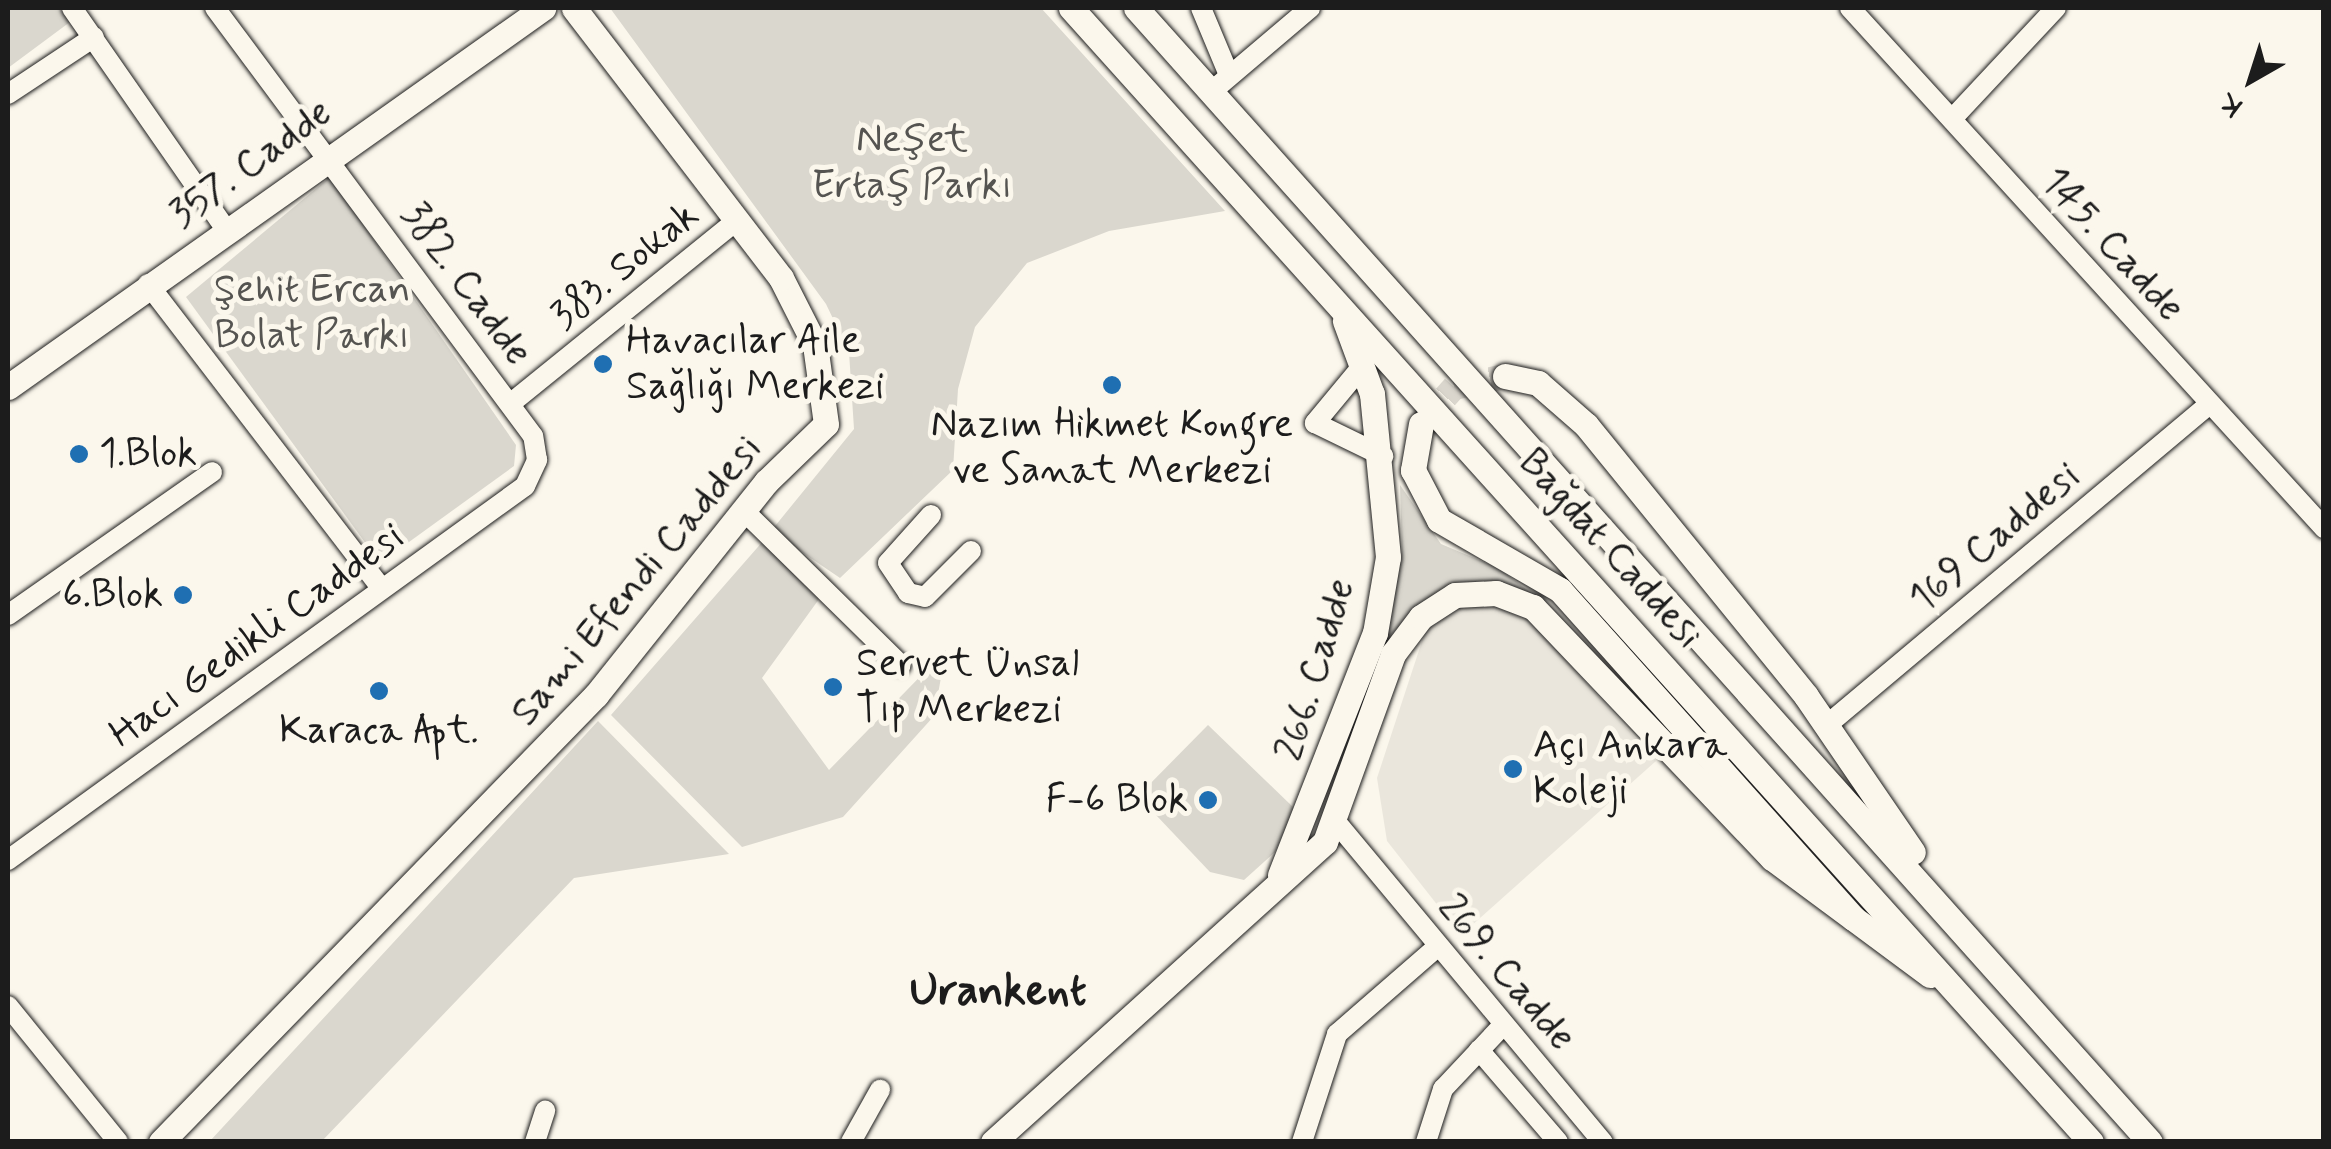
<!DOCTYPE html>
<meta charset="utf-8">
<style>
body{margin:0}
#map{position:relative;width:2331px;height:1149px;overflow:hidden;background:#fbf7ec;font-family:Mynerve,sans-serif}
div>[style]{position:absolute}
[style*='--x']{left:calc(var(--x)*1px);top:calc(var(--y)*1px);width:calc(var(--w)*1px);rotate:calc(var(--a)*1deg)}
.built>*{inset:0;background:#eae6dc}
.green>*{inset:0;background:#dad7ce}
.major-tunnel>*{height:25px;margin-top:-12.5px;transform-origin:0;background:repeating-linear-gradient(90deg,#dad6cd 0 25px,transparent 0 37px)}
.roads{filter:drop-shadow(0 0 2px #1c1c1c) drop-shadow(0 0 2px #1c1c1c)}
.minor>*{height:20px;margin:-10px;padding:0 10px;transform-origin:10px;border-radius:10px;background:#fbf7ec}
.major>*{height:25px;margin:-12.5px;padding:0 12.5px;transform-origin:12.5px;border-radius:12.5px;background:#fbf7ec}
.dots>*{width:28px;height:28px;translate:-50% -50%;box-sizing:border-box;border:5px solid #fbf7ec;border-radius:50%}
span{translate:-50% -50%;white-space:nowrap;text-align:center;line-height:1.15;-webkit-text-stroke:10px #fbf7ec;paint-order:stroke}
.park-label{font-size:40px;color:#555451}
.street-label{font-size:40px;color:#1c1c1c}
.poi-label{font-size:40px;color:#1c1c1c}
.left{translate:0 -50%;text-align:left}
.right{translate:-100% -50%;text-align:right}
.quarter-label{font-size:45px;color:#1c1c1c;font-weight:700}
.frame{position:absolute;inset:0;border:10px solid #1c1c1c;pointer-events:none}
.north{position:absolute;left:2201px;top:30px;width:100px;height:100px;-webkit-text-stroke:8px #fbf7ec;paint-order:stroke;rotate:219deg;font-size:28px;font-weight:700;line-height:40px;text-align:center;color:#1c1c1c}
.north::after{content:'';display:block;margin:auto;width:35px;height:45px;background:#1c1c1c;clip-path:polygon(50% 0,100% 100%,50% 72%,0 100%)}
</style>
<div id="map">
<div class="built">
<i style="clip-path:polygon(1490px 603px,1530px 620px,1656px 761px,1461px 935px,1387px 841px,1377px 778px,1426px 629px,1447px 609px)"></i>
</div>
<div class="green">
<i style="clip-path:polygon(8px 8px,59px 8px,70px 22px,8px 68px)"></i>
<i style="clip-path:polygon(610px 8px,1041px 8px,1225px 211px,1109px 231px,1027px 263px,975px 327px,958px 389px,953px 470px,840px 578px,771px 531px,854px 429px,849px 352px,826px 304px)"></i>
<i style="clip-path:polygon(330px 177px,516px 445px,514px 466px,380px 563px,186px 297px)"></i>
<i style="clip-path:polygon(1400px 485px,1441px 544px,1498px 568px,1554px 610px,1525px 593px,1418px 606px,1387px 639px,1402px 552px)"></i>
<i style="clip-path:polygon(764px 540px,822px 595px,762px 678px,829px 770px,946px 650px,934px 716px,843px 817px,742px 847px,611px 715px)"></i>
<i style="clip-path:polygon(598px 721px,729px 854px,574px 878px,322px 1141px,210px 1141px)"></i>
<i style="clip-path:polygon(1208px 725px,1295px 809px,1275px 852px,1244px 880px,1210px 872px,1138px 796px)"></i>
</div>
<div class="major-tunnel">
<i style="--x:1421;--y:424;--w:50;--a:-48.3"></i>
<i style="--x:1454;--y:387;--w:52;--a:-12.2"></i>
</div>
<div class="roads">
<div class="minor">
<i style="--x:72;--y:8;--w:268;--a:55.2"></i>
<i style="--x:1201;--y:8;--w:73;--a:67.3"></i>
<i style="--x:1850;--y:8;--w:704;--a:47.65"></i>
<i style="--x:1211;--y:92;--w:130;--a:-40.3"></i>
<i style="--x:8;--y:94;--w:103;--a:-33.5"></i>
<i style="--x:1952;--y:119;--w:152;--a:-46.9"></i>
<i style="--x:148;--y:284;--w:384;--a:52.5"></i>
<i style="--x:1364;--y:364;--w:77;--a:129.7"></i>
<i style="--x:1315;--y:423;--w:76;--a:25.9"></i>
<i style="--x:510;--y:404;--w:292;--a:-39"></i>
<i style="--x:743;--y:510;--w:221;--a:44.5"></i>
<i style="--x:931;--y:515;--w:64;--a:131.9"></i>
<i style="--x:888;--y:563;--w:36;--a:56"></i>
<i style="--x:908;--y:593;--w:17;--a:13"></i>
<i style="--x:925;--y:597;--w:65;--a:-45"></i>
<i style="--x:8;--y:615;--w:249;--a:-35"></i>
<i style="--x:1827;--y:725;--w:498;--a:-40"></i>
<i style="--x:1336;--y:822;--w:417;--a:50.2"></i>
<i style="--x:8;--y:860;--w:638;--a:-35.88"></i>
<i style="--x:525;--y:486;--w:29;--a:-65"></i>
<i style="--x:537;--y:460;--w:24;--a:-99"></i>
<i style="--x:533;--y:436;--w:533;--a:-126.61"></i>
<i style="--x:8;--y:1006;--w:175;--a:51"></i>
<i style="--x:1479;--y:1050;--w:121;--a:49.3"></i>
<i style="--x:535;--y:1142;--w:33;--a:-72"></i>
<i style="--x:851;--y:1142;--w:60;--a:-60.9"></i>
<i style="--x:1302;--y:1142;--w:114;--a:-72"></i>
<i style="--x:1337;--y:1034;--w:133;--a:-41"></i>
<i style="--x:1426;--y:1142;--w:56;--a:-72.2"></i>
<i style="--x:1443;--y:1089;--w:88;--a:-46.8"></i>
</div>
<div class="major">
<i style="--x:1071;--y:8;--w:1525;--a:48.03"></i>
<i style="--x:1136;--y:8;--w:1521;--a:48.2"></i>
<i style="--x:1505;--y:376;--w:34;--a:12"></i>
<i style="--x:1538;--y:383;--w:64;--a:41.2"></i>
<i style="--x:1586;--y:425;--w:349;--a:50.9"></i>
<i style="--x:1806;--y:696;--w:189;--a:55.6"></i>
<i style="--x:8;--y:387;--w:656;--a:-35.31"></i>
<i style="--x:1421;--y:424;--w:47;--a:99.9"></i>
<i style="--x:1413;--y:470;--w:56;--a:62.5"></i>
<i style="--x:1439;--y:520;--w:140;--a:30"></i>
<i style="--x:1560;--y:590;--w:440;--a:48.2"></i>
<i style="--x:1853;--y:918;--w:96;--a:36.5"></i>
<i style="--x:1280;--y:875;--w:260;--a:-68.6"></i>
<i style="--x:1375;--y:633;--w:77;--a:-80.3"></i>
<i style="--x:1388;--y:557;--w:164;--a:-95.6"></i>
<i style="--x:1372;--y:394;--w:78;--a:-110.3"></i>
<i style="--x:161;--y:1142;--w:624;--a:-45.78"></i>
<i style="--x:596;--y:695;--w:273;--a:-51.4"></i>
<i style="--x:766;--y:482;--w:83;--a:-44"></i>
<i style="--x:826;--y:424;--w:80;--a:-97.9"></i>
<i style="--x:815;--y:345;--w:75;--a:-116.9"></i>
<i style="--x:781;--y:278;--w:340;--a:-127.5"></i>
<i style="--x:993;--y:1142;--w:447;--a:-42.1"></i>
<i style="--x:1325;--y:842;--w:200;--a:-70.1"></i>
<i style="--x:1393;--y:654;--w:46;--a:-52.9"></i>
<i style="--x:1421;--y:617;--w:40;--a:-32.9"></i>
<i style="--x:1455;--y:595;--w:41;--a:-2.8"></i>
<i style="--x:1496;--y:593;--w:40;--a:21"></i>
<i style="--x:1533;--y:607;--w:347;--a:46.4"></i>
<i style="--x:1772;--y:858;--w:101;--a:36.5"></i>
</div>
</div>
<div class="dots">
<i style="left:603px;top:364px;background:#1f6fb2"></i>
<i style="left:1112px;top:385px;background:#1f6fb2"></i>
<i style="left:79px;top:454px;background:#1f6fb2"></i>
<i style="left:183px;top:595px;background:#1f6fb2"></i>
<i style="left:833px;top:687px;background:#1f6fb2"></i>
<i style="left:379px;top:691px;background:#1f6fb2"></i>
<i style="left:1513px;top:769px;background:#1f6fb2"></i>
<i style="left:1208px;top:800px;background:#1f6fb2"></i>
</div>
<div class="park-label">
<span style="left:912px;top:163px">Neşet<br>Ertaş Parkı</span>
<span style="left:312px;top:313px">Şehit Ercan<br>Bolat Parkı</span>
</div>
<div class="street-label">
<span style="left:251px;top:164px;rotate:-36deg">357. Cadde</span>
<span style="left:2112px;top:245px;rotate:48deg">145. Cadde</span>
<span style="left:625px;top:266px;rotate:-39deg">383. Sokak</span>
<span style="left:466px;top:284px;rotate:54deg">382. Cadde</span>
<span style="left:1995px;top:538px;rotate:-40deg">169 Caddesi</span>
<span style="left:1610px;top:549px;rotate:48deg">Bağdat Caddesi</span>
<span style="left:637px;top:581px;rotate:-50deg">Sami Efendi Caddesi</span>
<span style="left:257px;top:636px;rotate:-36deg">Hacı Gedikli Caddesi</span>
<span style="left:1316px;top:670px;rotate:-73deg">266. Cadde</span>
<span style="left:1506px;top:973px;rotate:50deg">269. Cadde</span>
</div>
<div class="poi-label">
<span class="left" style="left:626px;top:364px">Havacılar Aile<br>Sağlığı Merkezi</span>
<span style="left:1112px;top:448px">Nazım Hikmet Kongre<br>ve Sanat Merkezi</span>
<span class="left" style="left:99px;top:454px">1.Blok</span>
<span class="right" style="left:163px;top:595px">6.Blok</span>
<span class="left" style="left:856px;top:687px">Servet Ünsal<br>Tıp Merkezi</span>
<span style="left:379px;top:731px">Karaca Apt.</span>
<span class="left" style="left:1533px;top:769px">Açı Ankara<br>Koleji</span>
<span class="right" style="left:1188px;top:800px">F-6 Blok</span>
</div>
<div class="quarter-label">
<span style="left:998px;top:992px">Urankent</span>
</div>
<div class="frame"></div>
<div class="north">K</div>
</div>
